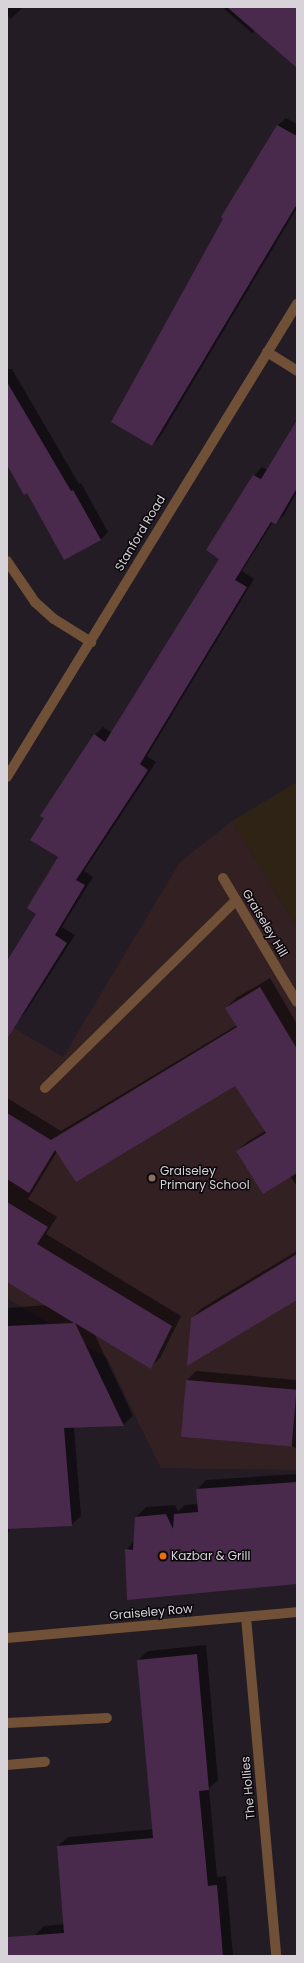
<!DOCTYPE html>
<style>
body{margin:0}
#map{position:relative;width:304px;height:1963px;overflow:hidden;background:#231c24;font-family:Poppins,sans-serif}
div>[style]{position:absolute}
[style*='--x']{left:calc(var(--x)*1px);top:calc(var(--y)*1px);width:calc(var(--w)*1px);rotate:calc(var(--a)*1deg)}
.commercial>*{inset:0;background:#2f2315}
.education>*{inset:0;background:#332023}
.shadow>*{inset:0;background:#0007}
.building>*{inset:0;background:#492a4c;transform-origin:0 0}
.minor>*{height:10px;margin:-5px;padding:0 5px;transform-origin:5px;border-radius:5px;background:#705036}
.dots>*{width:11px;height:11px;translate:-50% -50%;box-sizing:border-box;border:2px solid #0a070b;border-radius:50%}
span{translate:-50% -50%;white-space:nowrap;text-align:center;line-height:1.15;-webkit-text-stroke:3px #0a070b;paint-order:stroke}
.street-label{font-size:12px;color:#d8d3d9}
.poi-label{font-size:12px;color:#d8d3d9}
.left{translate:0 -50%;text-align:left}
.frame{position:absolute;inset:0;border:8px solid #d8d3d9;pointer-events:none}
</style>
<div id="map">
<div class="commercial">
<i style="clip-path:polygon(297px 782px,297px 928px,232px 821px)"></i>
</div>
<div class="education">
<i style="clip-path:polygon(232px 821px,297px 928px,297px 1470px,161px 1468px,107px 1358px,7px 1298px,7px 1024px,63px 1057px,180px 862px)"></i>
</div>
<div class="shadow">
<i style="clip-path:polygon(7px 7px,23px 7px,11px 19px,7px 15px)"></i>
<i style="clip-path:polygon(226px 7px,297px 7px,297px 66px,255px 30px,252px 33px,224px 9px)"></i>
<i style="clip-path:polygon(286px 118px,297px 124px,297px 208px,160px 437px,152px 445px,225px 218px,222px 217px,278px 125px)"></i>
<i style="clip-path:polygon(7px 369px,12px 369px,79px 484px,81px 483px,108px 532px,100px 540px,28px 491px,7px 463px)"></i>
<i style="clip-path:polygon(297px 424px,297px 492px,284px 515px,276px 523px,273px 522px,242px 571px,254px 579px,147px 756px,156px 762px,84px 871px,93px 877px,62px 927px,75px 935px,25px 1013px,17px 1021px,7px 1015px,7px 963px,38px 914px,59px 857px,95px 735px,103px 727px,112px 733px,220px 558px,254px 476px,262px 467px,267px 470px)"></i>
<i style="clip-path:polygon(270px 978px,297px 1024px,297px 1186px,290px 1176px,237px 1151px,247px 1142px,265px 1131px,236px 1085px,57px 1152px,28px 1199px,57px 1217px,46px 1234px,181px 1316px,160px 1358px,150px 1368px,94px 1333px,133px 1416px,123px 1425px,74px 1427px,81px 1516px,71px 1525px,10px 1528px,7px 1536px,7px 1308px,47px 1305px,7px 1281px,7px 1098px,61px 1131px,237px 1025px,226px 1008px,236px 998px)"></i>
<i style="clip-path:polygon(297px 1251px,297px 1299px,192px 1318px,202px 1308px)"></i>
<i style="clip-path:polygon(196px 1371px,297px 1380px,297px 1449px,187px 1380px)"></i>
<i style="clip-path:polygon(297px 1474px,297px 1584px,126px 1550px,134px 1541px,136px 1517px,146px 1507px,175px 1505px,178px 1511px,185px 1505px,198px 1504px,197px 1490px,206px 1480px)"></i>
<i style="clip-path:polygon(206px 1645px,218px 1780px,209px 1788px,217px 1877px,226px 1876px,233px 1956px,37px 1956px,35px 1935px,44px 1926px,65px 1924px,58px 1846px,68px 1837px,154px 1829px,138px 1660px,148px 1651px)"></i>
</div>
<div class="building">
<i style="clip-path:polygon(227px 7px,297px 7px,297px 68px)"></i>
<i style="clip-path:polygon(277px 125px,297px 136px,297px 204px,152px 446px,111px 422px,223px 219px,221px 217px)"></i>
<i style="clip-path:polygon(7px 382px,71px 491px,73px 490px,101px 540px,64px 560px,27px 493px,24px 495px,7px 465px)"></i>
<i style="clip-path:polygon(297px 420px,297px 488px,276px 524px,271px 522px,235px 580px,247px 587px,140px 764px,148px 770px,76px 880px,85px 885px,55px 935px,67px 943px,7px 1039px,7px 961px,36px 914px,27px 908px,58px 857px,30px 840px,44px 818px,40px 816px,94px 734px,105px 742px,219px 559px,206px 550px,253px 475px,261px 479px)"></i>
<i style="clip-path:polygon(260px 987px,297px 1049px,297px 1173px,263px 1194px,236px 1151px,266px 1133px,235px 1086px,76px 1182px,55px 1150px,29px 1193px,7px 1179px,7px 1113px,51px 1140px,237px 1027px,225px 1008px)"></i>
<i style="clip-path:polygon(7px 1202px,48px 1227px,37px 1244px,172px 1326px,151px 1369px,75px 1323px,124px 1426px,64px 1428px,72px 1526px,7px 1529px,7px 1326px,74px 1323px,7px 1282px)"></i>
<i style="clip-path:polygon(297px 1254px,297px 1300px,187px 1366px,191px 1318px)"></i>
<i style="left:186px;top:1380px;width:111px;height:57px;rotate:5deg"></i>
<i style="clip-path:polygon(297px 1482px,297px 1584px,127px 1600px,125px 1549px,133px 1550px,135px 1517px,166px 1514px,173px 1529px,174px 1514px,198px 1512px,196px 1489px)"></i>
<i style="clip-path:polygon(197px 1654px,209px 1790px,199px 1791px,208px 1886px,217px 1885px,223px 1956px,7px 1956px,7px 1937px,64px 1933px,57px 1846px,153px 1838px,137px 1660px)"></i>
</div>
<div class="minor">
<i style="--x:267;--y:352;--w:36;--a:32"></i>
<i style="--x:7;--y:561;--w:50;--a:55.7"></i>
<i style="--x:35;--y:602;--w:25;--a:42"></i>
<i style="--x:54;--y:619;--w:44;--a:31.9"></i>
<i style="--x:7;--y:777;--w:555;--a:-58.49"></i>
<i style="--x:223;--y:878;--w:144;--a:59.2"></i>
<i style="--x:45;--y:1088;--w:268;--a:-44.5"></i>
<i style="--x:246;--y:1617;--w:340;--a:84.9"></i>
<i style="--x:7;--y:1638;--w:291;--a:-5.1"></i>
<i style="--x:7;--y:1723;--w:100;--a:-2.9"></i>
<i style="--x:7;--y:1765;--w:38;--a:-5"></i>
</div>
<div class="dots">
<i style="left:152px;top:1178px;background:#8d6e63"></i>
<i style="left:163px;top:1556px;background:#e8710a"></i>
</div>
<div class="street-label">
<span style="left:140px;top:533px;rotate:-59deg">Stanford Road</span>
<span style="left:265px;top:923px;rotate:59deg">Graiseley Hill</span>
<span style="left:151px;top:1612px;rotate:-5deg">Graiseley Row</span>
<span style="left:248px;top:1788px;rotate:-95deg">The Hollies</span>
</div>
<div class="poi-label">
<span class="left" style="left:160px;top:1178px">Graiseley<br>Primary School</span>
<span class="left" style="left:171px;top:1556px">Kazbar &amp; Grill</span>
</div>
<div class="frame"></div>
</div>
